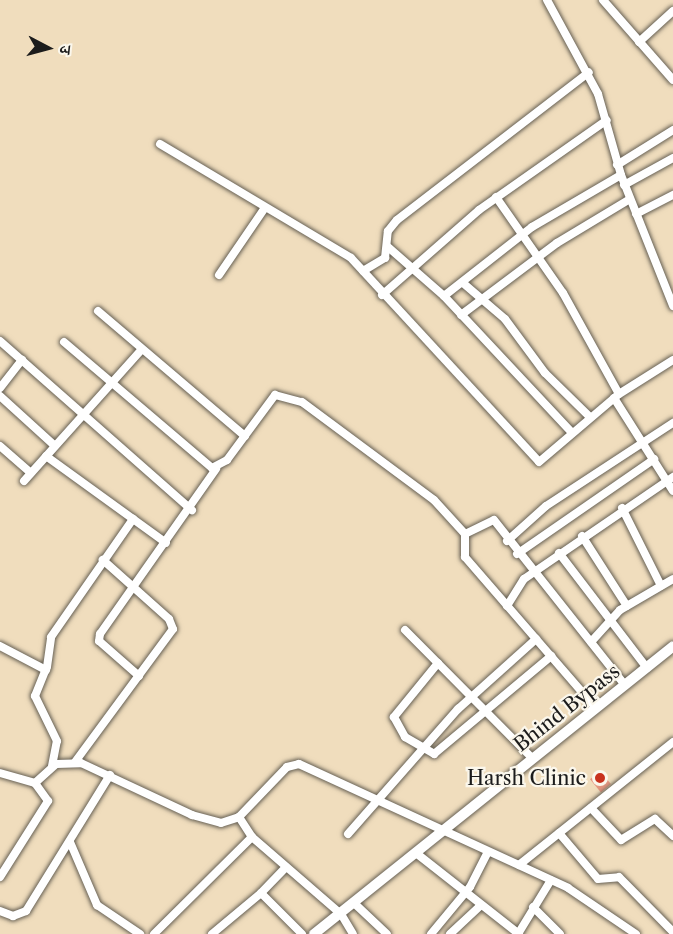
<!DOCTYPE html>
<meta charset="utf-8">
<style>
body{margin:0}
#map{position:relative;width:673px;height:934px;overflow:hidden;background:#f0ddbd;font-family:"Libre Caslon Text","Noto Serif Devanagari",serif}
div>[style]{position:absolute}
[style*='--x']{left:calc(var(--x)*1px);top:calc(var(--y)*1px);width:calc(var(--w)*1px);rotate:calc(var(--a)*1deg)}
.building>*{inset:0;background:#e59781;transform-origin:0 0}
.roads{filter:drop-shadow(0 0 2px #666054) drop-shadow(0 0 2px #666054)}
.street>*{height:8px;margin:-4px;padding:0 4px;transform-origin:4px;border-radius:4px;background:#fff}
.secondary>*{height:10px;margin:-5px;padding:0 5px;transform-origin:5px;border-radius:5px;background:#fff}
.dots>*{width:16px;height:16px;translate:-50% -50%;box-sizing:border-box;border:3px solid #fbf7ec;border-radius:50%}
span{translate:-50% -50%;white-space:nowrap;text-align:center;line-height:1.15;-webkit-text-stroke:4.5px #fbf7ec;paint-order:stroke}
.street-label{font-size:20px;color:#1c1c1c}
.poi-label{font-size:20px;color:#1c1c1c}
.right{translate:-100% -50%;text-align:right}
.north{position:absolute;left:18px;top:18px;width:60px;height:60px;-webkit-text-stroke:4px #fbf7ec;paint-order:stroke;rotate:96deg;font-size:16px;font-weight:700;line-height:24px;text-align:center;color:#1c1c1c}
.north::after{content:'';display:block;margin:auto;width:21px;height:27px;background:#1c1c1c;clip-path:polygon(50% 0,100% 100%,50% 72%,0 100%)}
</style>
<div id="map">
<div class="building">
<i style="left:600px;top:771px;width:17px;height:13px;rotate:50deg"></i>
</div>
<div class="roads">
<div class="street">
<i style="--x:547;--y:0;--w:107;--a:61.5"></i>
<i style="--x:598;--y:94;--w:84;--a:74.1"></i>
<i style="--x:621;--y:175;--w:141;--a:68.3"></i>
<i style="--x:603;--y:0;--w:106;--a:48.8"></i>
<i style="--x:639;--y:42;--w:46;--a:-42.4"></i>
<i style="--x:160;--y:144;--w:222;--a:30.8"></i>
<i style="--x:351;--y:258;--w:277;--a:47.3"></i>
<i style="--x:539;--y:462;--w:105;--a:-40.4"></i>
<i style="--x:619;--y:394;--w:64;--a:-32.2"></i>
<i style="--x:617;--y:165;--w:66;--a:-32"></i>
<i style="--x:624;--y:185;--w:56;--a:-28.9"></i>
<i style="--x:496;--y:197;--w:117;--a:55.1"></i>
<i style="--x:563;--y:293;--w:115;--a:61"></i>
<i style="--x:636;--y:214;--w:42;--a:-27.2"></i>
<i style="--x:388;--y:247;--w:74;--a:41.2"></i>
<i style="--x:444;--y:296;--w:187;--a:46.9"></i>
<i style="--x:363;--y:271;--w:26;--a:-31"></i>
<i style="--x:385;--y:258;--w:27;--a:-84"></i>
<i style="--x:388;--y:231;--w:14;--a:-51"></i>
<i style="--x:397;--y:220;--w:242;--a:-37.6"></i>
<i style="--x:219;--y:275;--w:80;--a:-55.7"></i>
<i style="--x:463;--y:283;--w:55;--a:40.6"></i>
<i style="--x:505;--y:319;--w:67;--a:53.5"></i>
<i style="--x:545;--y:373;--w:63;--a:44.4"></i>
<i style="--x:382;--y:295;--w:129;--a:-41.2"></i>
<i style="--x:479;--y:210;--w:156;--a:-35.1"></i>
<i style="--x:444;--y:296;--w:112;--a:-38.1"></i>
<i style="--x:532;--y:227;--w:103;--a:-30.3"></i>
<i style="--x:98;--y:311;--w:193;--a:40.4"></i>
<i style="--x:461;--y:315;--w:120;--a:-36.9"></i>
<i style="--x:557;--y:243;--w:85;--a:-31.1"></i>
<i style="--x:0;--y:341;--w:256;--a:41.4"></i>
<i style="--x:64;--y:342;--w:194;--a:40.4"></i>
<i style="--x:212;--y:468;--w:17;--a:-28"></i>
<i style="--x:227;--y:460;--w:81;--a:-53.6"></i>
<i style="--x:275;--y:395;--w:28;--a:15"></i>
<i style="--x:302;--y:402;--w:164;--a:36.6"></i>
<i style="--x:434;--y:500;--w:46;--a:47.6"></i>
<i style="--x:465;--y:534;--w:23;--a:90"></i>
<i style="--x:465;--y:557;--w:200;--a:49.1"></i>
<i style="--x:0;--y:388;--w:36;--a:-52"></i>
<i style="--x:0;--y:396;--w:74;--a:42.3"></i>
<i style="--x:614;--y:398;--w:110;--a:57.6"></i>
<i style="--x:0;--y:446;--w:41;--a:41.1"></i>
<i style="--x:46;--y:456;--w:148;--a:35.9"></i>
<i style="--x:24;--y:481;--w:176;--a:-48.2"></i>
<i style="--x:622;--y:508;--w:87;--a:63.4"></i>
<i style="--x:465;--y:534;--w:32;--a:-26"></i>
<i style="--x:494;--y:520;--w:211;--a:51.6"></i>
<i style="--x:582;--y:536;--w:83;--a:57.3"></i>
<i style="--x:507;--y:541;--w:52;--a:-41.9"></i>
<i style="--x:546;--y:506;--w:152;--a:-33.2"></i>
<i style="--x:559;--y:553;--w:145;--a:52.6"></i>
<i style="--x:517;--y:554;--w:167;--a:-34.7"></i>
<i style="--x:507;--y:606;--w:32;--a:-58"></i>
<i style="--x:524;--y:579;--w:181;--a:-34.4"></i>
<i style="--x:405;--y:630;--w:180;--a:45.2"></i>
<i style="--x:591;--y:642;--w:43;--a:-47.8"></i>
<i style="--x:620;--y:610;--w:61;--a:-30.3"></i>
<i style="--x:0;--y:646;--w:52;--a:27.6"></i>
<i style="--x:438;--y:663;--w:70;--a:129.2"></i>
<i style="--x:394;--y:717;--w:23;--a:61"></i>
<i style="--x:405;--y:737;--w:34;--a:30"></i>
<i style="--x:434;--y:754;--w:153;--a:-39.9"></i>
<i style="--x:139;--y:676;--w:53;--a:-138.8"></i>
<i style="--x:99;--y:641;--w:7;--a:-82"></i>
<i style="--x:100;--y:634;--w:202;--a:-54.9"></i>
<i style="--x:75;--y:762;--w:165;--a:-53.6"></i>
<i style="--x:173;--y:629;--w:11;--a:-112"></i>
<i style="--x:169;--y:619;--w:89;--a:-138.2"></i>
<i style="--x:52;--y:766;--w:25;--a:-79"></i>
<i style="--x:57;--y:741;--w:50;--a:-116.1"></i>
<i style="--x:35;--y:696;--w:31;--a:-68"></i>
<i style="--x:47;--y:667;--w:30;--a:-82"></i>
<i style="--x:51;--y:637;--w:144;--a:-55.2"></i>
<i style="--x:0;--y:773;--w:36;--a:16"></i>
<i style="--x:35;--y:783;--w:28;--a:-42"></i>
<i style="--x:56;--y:764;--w:25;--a:-2"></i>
<i style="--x:81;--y:763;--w:123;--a:25.1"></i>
<i style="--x:192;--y:815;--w:30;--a:15"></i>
<i style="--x:221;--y:823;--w:19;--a:-18"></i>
<i style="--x:239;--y:817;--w:69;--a:-46.2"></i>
<i style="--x:287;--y:767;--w:12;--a:-14"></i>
<i style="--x:299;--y:764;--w:296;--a:24.7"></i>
<i style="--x:568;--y:888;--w:82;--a:34.1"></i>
<i style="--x:591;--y:808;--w:44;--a:46.8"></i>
<i style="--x:621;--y:840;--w:40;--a:-32"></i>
<i style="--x:655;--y:819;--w:25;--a:43"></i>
<i style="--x:559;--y:833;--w:60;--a:49.7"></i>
<i style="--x:598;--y:879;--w:21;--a:-5"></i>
<i style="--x:619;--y:877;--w:77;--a:45.5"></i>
<i style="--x:348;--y:834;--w:167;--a:-48.7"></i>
<i style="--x:458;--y:709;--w:105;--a:-41.9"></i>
<i style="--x:252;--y:837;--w:118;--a:40.9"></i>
<i style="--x:341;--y:914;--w:23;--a:59"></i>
<i style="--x:70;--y:842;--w:69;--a:66.8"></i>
<i style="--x:97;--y:905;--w:52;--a:34"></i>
<i style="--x:416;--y:853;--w:131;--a:38.2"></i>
<i style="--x:519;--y:865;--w:197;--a:-38.6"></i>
<i style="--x:0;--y:877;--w:90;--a:-57.7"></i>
<i style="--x:48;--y:801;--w:22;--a:-126"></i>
<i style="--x:261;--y:893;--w:36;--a:-46"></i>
<i style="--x:354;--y:903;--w:45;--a:43.2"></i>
<i style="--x:533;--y:907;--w:38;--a:45"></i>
<i style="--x:0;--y:911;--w:14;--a:21"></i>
<i style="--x:13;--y:916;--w:14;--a:-21"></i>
<i style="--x:26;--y:911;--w:160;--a:-58.3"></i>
<i style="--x:154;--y:934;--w:138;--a:-44.7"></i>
<i style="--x:252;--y:837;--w:24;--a:-123"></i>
<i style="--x:212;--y:934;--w:64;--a:-39.9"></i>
<i style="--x:261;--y:893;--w:58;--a:45"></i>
<i style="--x:431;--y:934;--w:61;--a:-50.3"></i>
<i style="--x:470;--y:887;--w:38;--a:-63"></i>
<i style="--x:450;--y:934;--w:42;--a:-43.1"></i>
<i style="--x:518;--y:934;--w:63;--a:-58.6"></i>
</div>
<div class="secondary">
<i style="--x:314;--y:934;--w:460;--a:-38.7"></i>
</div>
</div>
<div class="dots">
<i style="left:600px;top:778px;background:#c8321e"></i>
</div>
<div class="street-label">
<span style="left:567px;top:708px;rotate:-38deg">Bhind Bypass</span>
</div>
<div class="poi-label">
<span class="right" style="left:586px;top:778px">Harsh Clinic</span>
</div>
<div class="north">उ</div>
</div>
